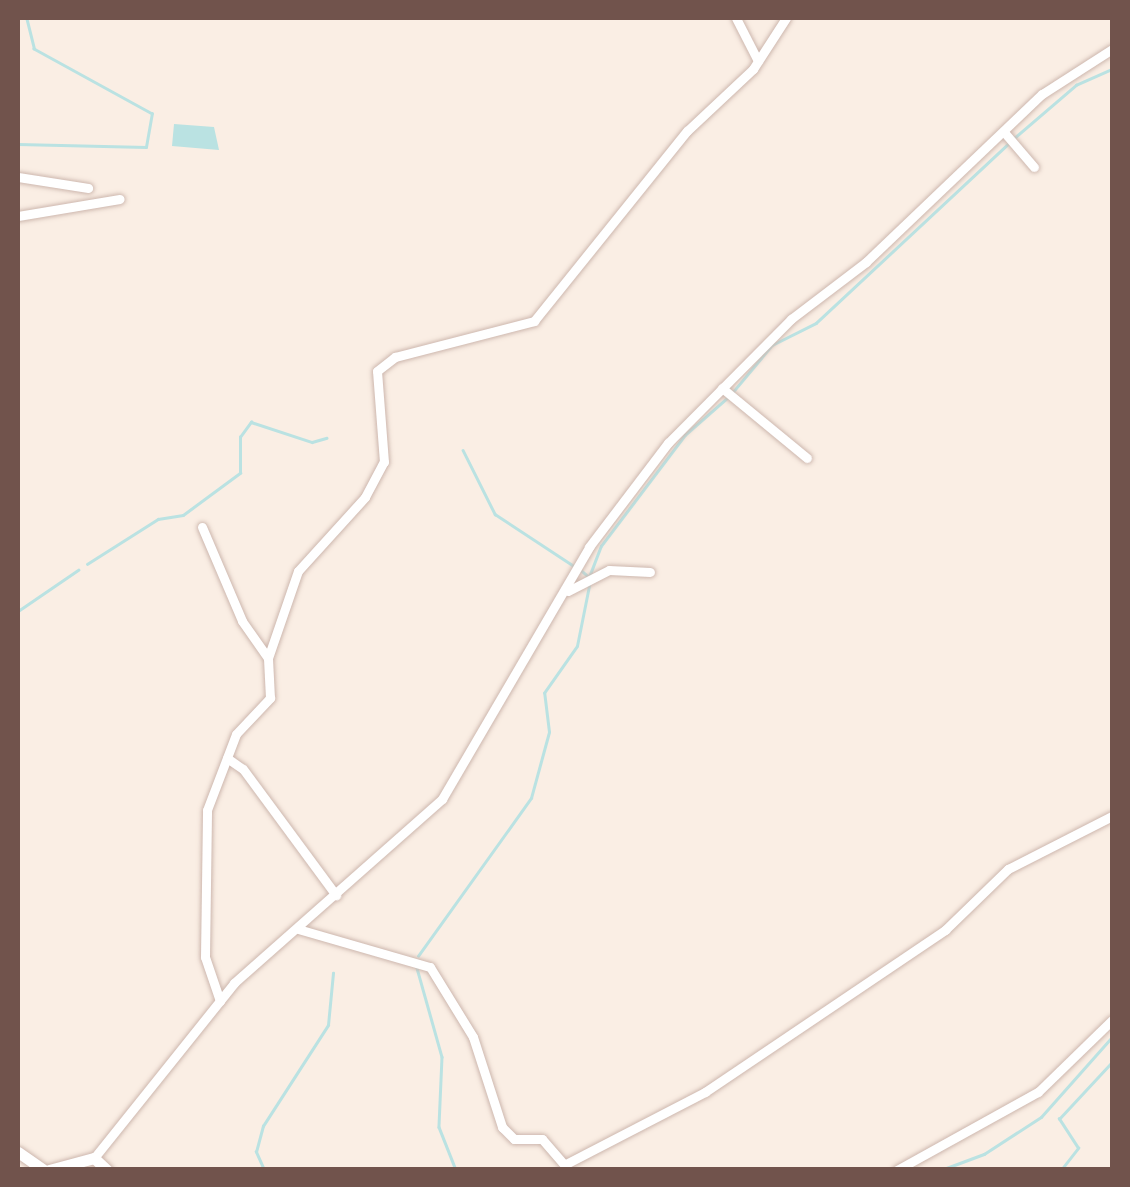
<!DOCTYPE html>
<style>
body{margin:0}
#map{position:relative;width:1130px;height:1187px;overflow:hidden;background:#faeee4;font-family:"Titillium Web",sans-serif}
div>[style]{position:absolute}
[style*='--x']{left:calc(var(--x)*1px);top:calc(var(--y)*1px);width:calc(var(--w)*1px);rotate:calc(var(--a)*1deg)}
.water>*{inset:0;background:#bae2e2}
.stream>*{height:2.5px;margin:-1.25px;padding:0 1.25px;transform-origin:1.25px;border-radius:1.25px;background:#bae2e2}
.roads{filter:drop-shadow(0 0 2px #cdb7ae) drop-shadow(0 0 2px #cdb7ae)}
.street>*{height:9px;margin:-4.5px;padding:0 4.5px;transform-origin:4.5px;border-radius:4.5px;background:#fff}
.secondary>*{height:11px;margin:-5.5px;padding:0 5.5px;transform-origin:5.5px;border-radius:5.5px;background:#fff}
span{translate:-50% -50%;white-space:nowrap;text-align:center;line-height:1.15;-webkit-text-stroke:8px #fdf3ea;paint-order:stroke}
.frame{position:absolute;inset:0;border:20px solid #71534c;pointer-events:none}
</style>
<div id="map">
<div class="water">
<i style="clip-path:polygon(174px 124px,214px 127px,219px 150px,172px 146px)"></i>
</div>
<div class="stream">
<i style="--x:1013;--y:139;--w:83;--a:-40.6"></i>
<i style="--x:1076;--y:85;--w:39;--a:-24"></i>
<i style="--x:18;--y:144;--w:128;--a:1.3"></i>
<i style="--x:146;--y:147;--w:34;--a:-80"></i>
<i style="--x:152;--y:114;--w:135;--a:-151.2"></i>
<i style="--x:34;--y:49;--w:32;--a:-104"></i>
<i style="--x:732;--y:393;--w:62;--a:-50.2"></i>
<i style="--x:772;--y:345;--w:49;--a:-26.6"></i>
<i style="--x:816;--y:323;--w:262;--a:-43"></i>
<i style="--x:463;--y:450;--w:72;--a:63.4"></i>
<i style="--x:495;--y:514;--w:95;--a:33.4"></i>
<i style="--x:87;--y:564;--w:84;--a:-32.4"></i>
<i style="--x:158;--y:519;--w:25;--a:-9"></i>
<i style="--x:183;--y:515;--w:71;--a:-36.4"></i>
<i style="--x:240;--y:473;--w:36;--a:-90"></i>
<i style="--x:240;--y:437;--w:19;--a:-54"></i>
<i style="--x:251;--y:422;--w:64;--a:18.2"></i>
<i style="--x:312;--y:442;--w:15;--a:-16"></i>
<i style="--x:582;--y:571;--w:9;--a:41"></i>
<i style="--x:589;--y:577;--w:33;--a:-69"></i>
<i style="--x:601;--y:546;--w:139;--a:-52.9"></i>
<i style="--x:685;--y:435;--w:56;--a:-41.4"></i>
<i style="--x:18;--y:611;--w:73;--a:-34.3"></i>
<i style="--x:418;--y:956;--w:194;--a:-54.4"></i>
<i style="--x:531;--y:798;--w:68;--a:-74.7"></i>
<i style="--x:549;--y:732;--w:39;--a:-97"></i>
<i style="--x:544;--y:693;--w:57;--a:-54.9"></i>
<i style="--x:577;--y:646;--w:61;--a:-78.7"></i>
<i style="--x:417;--y:968;--w:92;--a:74.3"></i>
<i style="--x:442;--y:1057;--w:70;--a:92.5"></i>
<i style="--x:439;--y:1127;--w:46;--a:68.4"></i>
<i style="--x:264;--y:1170;--w:20;--a:-114"></i>
<i style="--x:256;--y:1152;--w:27;--a:-75"></i>
<i style="--x:263;--y:1126;--w:120;--a:-57.2"></i>
<i style="--x:328;--y:1025;--w:52;--a:-84.5"></i>
<i style="--x:941;--y:1170;--w:46;--a:-20.4"></i>
<i style="--x:984;--y:1154;--w:68;--a:-33"></i>
<i style="--x:1041;--y:1117;--w:107;--a:-48.4"></i>
<i style="--x:1061;--y:1170;--w:28;--a:-52"></i>
<i style="--x:1078;--y:1148;--w:35;--a:-123"></i>
<i style="--x:1059;--y:1119;--w:78;--a:-47.1"></i>
</div>
<div class="roads">
<div class="street">
<i style="--x:736;--y:18;--w:48;--a:62.9"></i>
<i style="--x:1004;--y:132;--w:46;--a:49.4"></i>
<i style="--x:18;--y:177;--w:71;--a:8.9"></i>
<i style="--x:18;--y:216;--w:103;--a:-9.5"></i>
<i style="--x:722;--y:388;--w:110;--a:39.5"></i>
<i style="--x:202;--y:527;--w:102;--a:66.9"></i>
<i style="--x:242;--y:621;--w:45;--a:54.9"></i>
<i style="--x:568;--y:591;--w:46;--a:-27.1"></i>
<i style="--x:609;--y:570;--w:41;--a:2.8"></i>
<i style="--x:227;--y:758;--w:19;--a:35"></i>
<i style="--x:243;--y:769;--w:157;--a:53.6"></i>
<i style="--x:298;--y:929;--w:137;--a:16.1"></i>
<i style="--x:430;--y:967;--w:82;--a:58.4"></i>
<i style="--x:473;--y:1037;--w:95;--a:72.1"></i>
<i style="--x:502;--y:1127;--w:17;--a:45"></i>
<i style="--x:514;--y:1139;--w:28;--a:0"></i>
<i style="--x:542;--y:1139;--w:37;--a:49"></i>
<i style="--x:220;--y:1001;--w:46;--a:-108.8"></i>
<i style="--x:205;--y:957;--w:147;--a:-89.2"></i>
<i style="--x:207;--y:810;--w:81;--a:-69.1"></i>
<i style="--x:236;--y:734;--w:50;--a:-46.6"></i>
<i style="--x:270;--y:698;--w:40;--a:-92.9"></i>
<i style="--x:268;--y:658;--w:92;--a:-71"></i>
<i style="--x:298;--y:571;--w:100;--a:-47.8"></i>
<i style="--x:365;--y:497;--w:40;--a:-62"></i>
<i style="--x:384;--y:462;--w:91;--a:-94.4"></i>
<i style="--x:377;--y:371;--w:23;--a:-38"></i>
<i style="--x:395;--y:357;--w:144;--a:-14.5"></i>
<i style="--x:534;--y:321;--w:244;--a:-51.2"></i>
<i style="--x:687;--y:131;--w:91;--a:-43.2"></i>
<i style="--x:753;--y:69;--w:61;--a:-57.1"></i>
<i style="--x:94;--y:1158;--w:224;--a:-51.3"></i>
<i style="--x:234;--y:983;--w:278;--a:-41.5"></i>
<i style="--x:442;--y:799;--w:292;--a:-59.7"></i>
<i style="--x:589;--y:547;--w:131;--a:-52.8"></i>
<i style="--x:668;--y:443;--w:175;--a:-45.2"></i>
<i style="--x:791;--y:319;--w:94;--a:-37.2"></i>
<i style="--x:866;--y:262;--w:243;--a:-43.7"></i>
<i style="--x:1042;--y:94;--w:83;--a:-32.7"></i>
<i style="--x:566;--y:1164;--w:157;--a:-27.4"></i>
<i style="--x:705;--y:1092;--w:290;--a:-34"></i>
<i style="--x:945;--y:930;--w:88;--a:-44.1"></i>
<i style="--x:1008;--y:869;--w:117;--a:-27"></i>
<i style="--x:897;--y:1170;--w:161;--a:-29"></i>
<i style="--x:1038;--y:1092;--w:103;--a:-44.2"></i>
</div>
<div class="secondary">
<i style="--x:18;--y:1152;--w:32;--a:35"></i>
<i style="--x:49;--y:1170;--w:47;--a:-14.9"></i>
<i style="--x:94;--y:1158;--w:18;--a:43"></i>
</div>
</div>
<div class="frame"></div>
</div>
